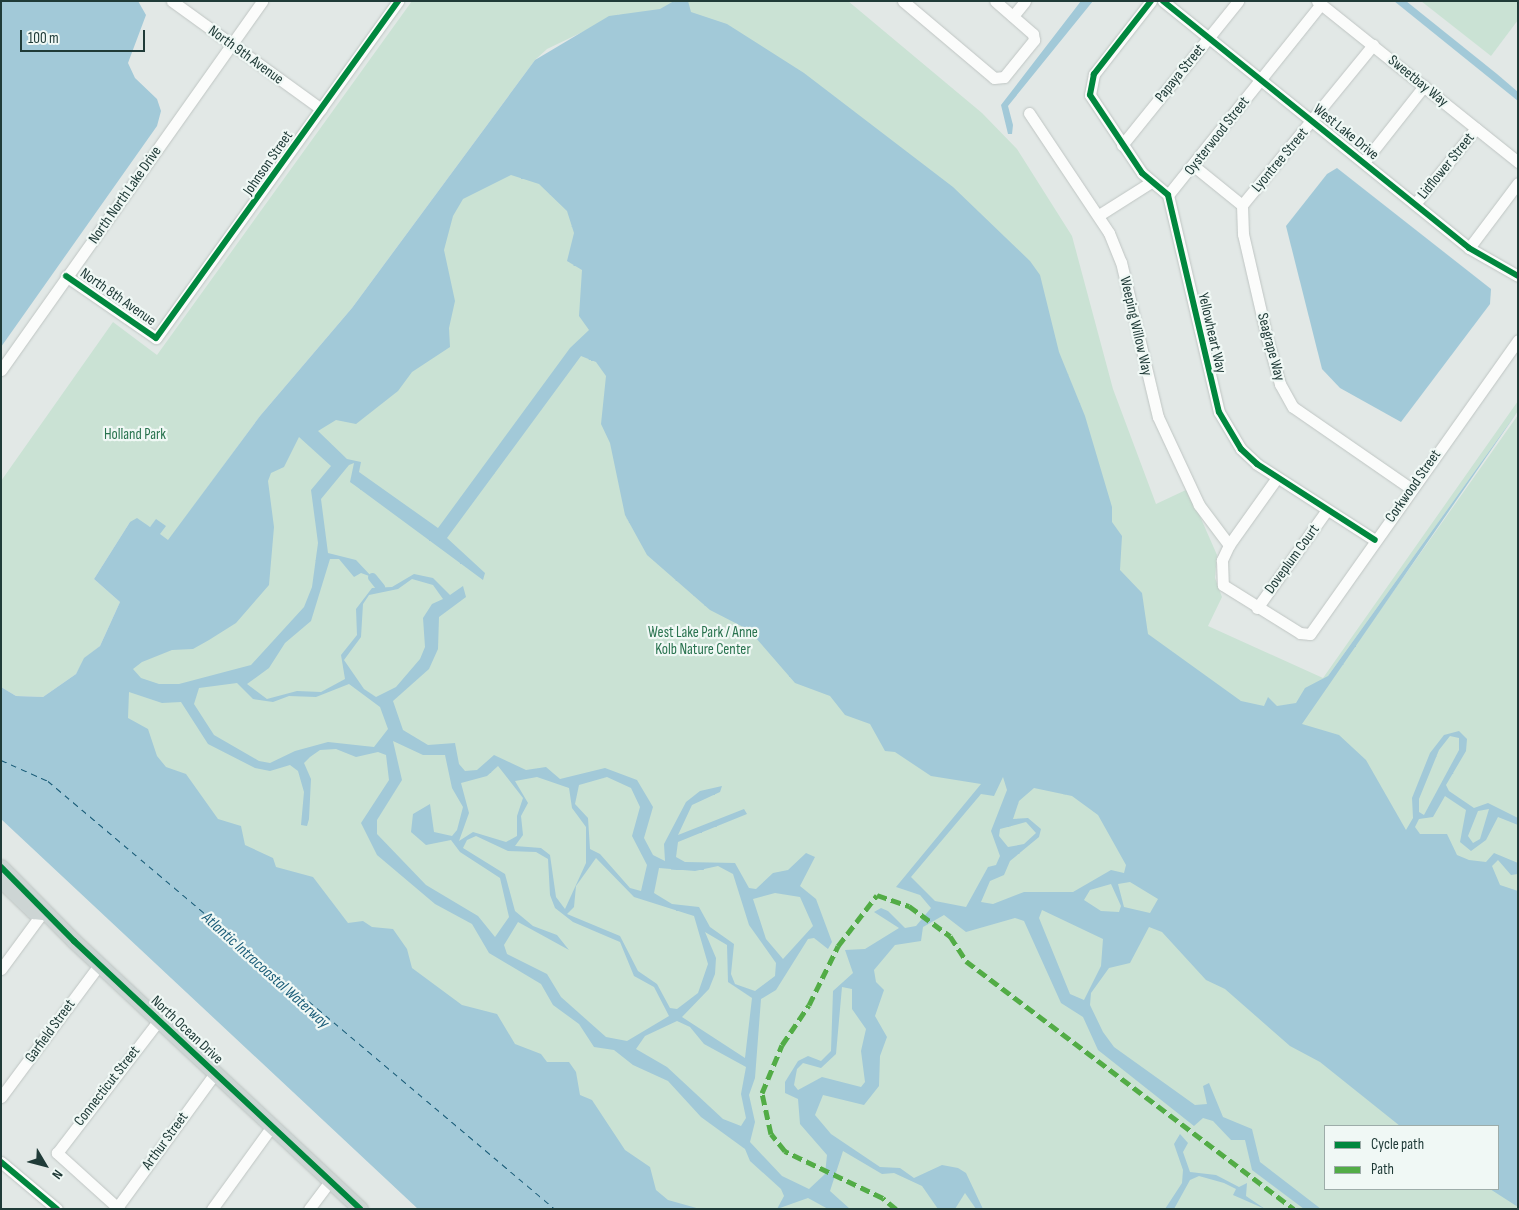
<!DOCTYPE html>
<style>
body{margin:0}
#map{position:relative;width:1519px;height:1210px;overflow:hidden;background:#e2e8e6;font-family:"Sofia Sans Condensed",sans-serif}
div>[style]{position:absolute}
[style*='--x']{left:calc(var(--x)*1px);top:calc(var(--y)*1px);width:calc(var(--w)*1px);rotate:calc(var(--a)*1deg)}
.green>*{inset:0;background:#cae2d4}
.water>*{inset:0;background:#a2c9d8}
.canal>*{height:9px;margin:-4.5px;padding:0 4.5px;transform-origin:4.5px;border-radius:4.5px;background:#a2c9d8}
.ferry>*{height:1px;margin-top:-0.5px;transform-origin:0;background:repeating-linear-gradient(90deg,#195c78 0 6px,transparent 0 11px)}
.roads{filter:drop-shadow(0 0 1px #bfc5c3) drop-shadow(0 0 1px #bfc5c3)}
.minor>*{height:11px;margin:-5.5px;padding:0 5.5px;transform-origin:5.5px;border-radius:5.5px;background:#fbfcfb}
.major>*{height:15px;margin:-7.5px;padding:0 7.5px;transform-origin:7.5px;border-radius:7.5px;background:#cdd5d4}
.quiet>*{height:5px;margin-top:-2.5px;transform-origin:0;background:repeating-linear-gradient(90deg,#52ac46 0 10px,transparent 0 15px)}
.cycleway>*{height:6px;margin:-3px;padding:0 3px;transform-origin:3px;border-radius:3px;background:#00873e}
span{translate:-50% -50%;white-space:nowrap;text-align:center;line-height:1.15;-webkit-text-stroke:4.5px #f0f8f5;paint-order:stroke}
.street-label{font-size:15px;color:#203b38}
.park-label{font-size:15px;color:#29734f}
.water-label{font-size:16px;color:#195c78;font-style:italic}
.frame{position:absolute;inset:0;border:2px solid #203b38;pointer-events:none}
.legend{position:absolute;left:1324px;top:1125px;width:175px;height:65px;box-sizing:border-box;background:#f0f8f5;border:1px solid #9daca9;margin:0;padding:6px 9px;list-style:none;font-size:15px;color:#203b38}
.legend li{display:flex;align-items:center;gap:10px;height:25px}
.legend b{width:25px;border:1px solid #9daca9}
.north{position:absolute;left:20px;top:1140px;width:50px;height:50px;-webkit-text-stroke:4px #f0f8f5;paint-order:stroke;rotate:127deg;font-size:14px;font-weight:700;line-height:20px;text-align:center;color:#203b38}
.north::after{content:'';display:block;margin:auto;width:18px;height:22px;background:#203b38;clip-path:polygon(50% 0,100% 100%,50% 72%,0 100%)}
.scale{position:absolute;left:20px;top:30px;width:125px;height:22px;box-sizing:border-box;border:2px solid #203b38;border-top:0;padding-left:6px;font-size:15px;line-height:18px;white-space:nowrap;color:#203b38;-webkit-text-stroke:4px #f0f8f5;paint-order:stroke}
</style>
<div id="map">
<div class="green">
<i style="clip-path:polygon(evenodd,412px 1px,848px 1px,982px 113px,1017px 149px,1072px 236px,1113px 389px,1156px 504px,1188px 489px,1217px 555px,1215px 578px,1222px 597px,1208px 626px,1323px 678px,1518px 401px,1518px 411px,1328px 676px,1330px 681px,1518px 415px,1518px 1209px,629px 1209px,67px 707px,542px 58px,622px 13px,547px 49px,535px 60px,352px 308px,260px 416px,168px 541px,160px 535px,156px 520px,150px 527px,130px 522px,94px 579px,120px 602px,100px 646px,85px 658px,76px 674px,43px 697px,16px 696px,1px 687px,1px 481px,113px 322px,157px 355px,412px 1px,1325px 1126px,1498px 1126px,1498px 1189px,1325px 1189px,1325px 1126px)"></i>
<i style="clip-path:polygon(1421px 1px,1518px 1px,1518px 20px,1491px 56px)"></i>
</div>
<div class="water">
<i style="clip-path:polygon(1px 1px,138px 1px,146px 15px,128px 63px,135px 78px,157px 99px,161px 111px,157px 126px,1px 347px)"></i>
<i style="clip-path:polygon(evenodd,674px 1px,688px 1px,691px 12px,727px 24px,804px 73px,953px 187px,1030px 261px,1040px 275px,1059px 352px,1085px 416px,1112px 507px,1112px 522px,1122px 536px,1120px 570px,1142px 593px,1148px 634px,1241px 701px,1264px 706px,1268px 697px,1277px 706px,1296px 703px,1305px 688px,1328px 676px,1518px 411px,1302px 724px,1339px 735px,1366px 760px,1406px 830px,1413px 818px,1412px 798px,1430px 753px,1444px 735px,1459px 731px,1467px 739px,1466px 751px,1446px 785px,1449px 791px,1474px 808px,1488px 803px,1518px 818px,1518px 825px,1498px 817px,1486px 840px,1471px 851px,1460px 842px,1466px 810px,1445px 796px,1433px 817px,1419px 819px,1415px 827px,1420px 834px,1447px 834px,1457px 855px,1469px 860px,1486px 862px,1494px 853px,1518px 863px,1518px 874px,1511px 875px,1498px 860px,1492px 866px,1500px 885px,1518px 891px,1518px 1207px,1490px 1189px,1498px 1189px,1498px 1126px,1400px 1126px,1320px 1062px,1290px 1046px,1225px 989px,1206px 980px,1162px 932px,1149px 927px,1130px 963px,1109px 968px,1091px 993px,1090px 1005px,1103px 1032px,1114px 1047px,1195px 1105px,1207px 1104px,1203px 1086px,1209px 1083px,1223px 1117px,1252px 1129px,1260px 1162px,1321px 1209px,1304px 1209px,1252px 1170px,1245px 1140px,1231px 1140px,1213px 1121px,1203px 1118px,1194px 1126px,1098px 1050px,1083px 1017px,1061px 1003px,1024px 921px,1015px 918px,966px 932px,944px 915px,923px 927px,921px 941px,895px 945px,874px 970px,876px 982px,884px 990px,875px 1016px,887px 1037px,880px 1056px,879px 1086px,864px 1105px,823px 1095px,815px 1115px,831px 1134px,880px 1167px,900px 1168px,914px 1178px,942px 1165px,958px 1168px,966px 1173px,983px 1209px,976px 1209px,965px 1193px,955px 1209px,938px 1209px,922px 1186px,894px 1173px,882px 1174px,843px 1151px,830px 1191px,850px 1209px,828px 1209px,808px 1198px,777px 1209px,784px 1196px,781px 1189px,750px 1161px,745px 1149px,701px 1117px,668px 1081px,633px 1065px,614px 1050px,594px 1047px,579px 1024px,553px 1005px,541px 984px,489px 953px,472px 924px,435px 904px,377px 855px,361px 823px,389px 780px,386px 755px,378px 752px,356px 757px,336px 749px,320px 750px,310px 757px,304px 763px,311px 779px,309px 819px,307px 826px,301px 825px,304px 792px,298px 771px,290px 765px,270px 771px,255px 768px,208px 744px,181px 702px,162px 703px,129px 692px,128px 718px,148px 729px,157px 756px,166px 767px,186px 774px,218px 819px,241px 826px,245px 845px,273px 858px,276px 867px,313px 877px,348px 923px,363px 921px,372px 927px,393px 929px,407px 949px,412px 968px,462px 1005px,497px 1014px,515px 1044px,541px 1054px,547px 1062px,569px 1062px,576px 1072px,580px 1095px,592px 1100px,625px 1150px,650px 1167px,656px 1190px,668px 1200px,700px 1209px,418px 1209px,1px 819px,1px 687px,16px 696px,43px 697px,76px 674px,84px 658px,100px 646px,120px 602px,94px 579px,130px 522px,137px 518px,150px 527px,156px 519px,166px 526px,160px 534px,168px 540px,260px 416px,352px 308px,535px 60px,609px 16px,660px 9px,674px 1px,511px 175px,539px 184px,567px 211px,574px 233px,567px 261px,582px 270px,579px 316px,589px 330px,570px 348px,438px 528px,359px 472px,361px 462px,347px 459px,318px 431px,336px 420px,356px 424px,398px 391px,412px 372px,450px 347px,449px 328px,455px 301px,444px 250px,453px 216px,463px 199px,511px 175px,674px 1px,581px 356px,596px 362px,606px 376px,601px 424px,610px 443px,625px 515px,647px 555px,710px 610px,749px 630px,795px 683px,830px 696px,845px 715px,870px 724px,885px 751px,895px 752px,931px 776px,981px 784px,896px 887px,920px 895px,931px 908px,916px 926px,905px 928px,888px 911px,881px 908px,874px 912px,899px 928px,865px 949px,845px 950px,853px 973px,833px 991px,831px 1051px,821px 1061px,808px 1056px,798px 1061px,785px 1082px,785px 1093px,798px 1099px,800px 1124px,827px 1155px,825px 1174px,809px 1189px,782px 1176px,750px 1142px,755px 1122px,749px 1095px,755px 1078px,761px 999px,776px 990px,808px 939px,814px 938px,828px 949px,832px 942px,816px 899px,800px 886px,815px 857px,806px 853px,788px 870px,773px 873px,756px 889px,749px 888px,735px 863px,685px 862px,676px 857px,678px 842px,747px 814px,744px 809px,678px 835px,692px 805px,720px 792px,722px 786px,700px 791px,686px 802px,664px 844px,665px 861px,653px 855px,644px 838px,653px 807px,637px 780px,605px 768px,560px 779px,546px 767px,526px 770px,494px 755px,477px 770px,465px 771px,459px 764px,455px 743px,428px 745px,403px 730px,393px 701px,429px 669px,438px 649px,439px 617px,466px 597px,463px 586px,450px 595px,433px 578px,414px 574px,392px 587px,372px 588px,356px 609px,357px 635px,341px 655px,345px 679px,321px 692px,297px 691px,267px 699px,247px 684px,269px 668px,285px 643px,311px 621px,330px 559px,339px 559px,354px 577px,361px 573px,372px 577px,356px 560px,328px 553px,321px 499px,349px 465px,354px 463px,350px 482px,357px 487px,483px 580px,485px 573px,447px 538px,581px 356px,674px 1px,299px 437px,331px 466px,311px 490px,318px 543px,312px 587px,304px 607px,251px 665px,179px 684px,159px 684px,141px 678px,133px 669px,142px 662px,172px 650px,193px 649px,209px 640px,236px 623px,269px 585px,274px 527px,268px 481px,271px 473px,284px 467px,299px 437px,674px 1px,412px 579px,433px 585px,443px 599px,432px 604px,423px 618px,425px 647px,420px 659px,396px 687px,376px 697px,364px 689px,344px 660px,361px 637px,363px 604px,369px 595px,398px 589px,412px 579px,674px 1px,237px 683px,253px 699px,273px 702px,289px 696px,316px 697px,349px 684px,380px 707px,388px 729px,374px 747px,328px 742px,295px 751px,270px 763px,259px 761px,214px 735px,194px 704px,199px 688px,237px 683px,674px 1px,1450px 736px,1459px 738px,1459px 750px,1424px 815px,1419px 812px,1419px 799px,1439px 750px,1450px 736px,674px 1px,393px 741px,423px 755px,445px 755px,452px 788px,463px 807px,457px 830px,452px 836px,434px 832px,430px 804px,413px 814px,411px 832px,426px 845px,451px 840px,460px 852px,500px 878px,509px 917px,495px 937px,478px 916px,426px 885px,377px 834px,377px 820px,402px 780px,393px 741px,674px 1px,498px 766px,523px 798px,517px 816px,517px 836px,506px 842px,473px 832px,459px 841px,469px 813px,461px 783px,487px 776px,498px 766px,674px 1px,537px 777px,569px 788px,572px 808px,586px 827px,586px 863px,565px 909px,556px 897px,550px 855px,541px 848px,515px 846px,523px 835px,521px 816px,528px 803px,515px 781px,537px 777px,674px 1px,607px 777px,631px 788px,640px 807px,632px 836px,647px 865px,641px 891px,630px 888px,600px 854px,590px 849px,588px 818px,575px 804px,579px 785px,607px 777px,674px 1px,1003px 777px,1007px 790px,991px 831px,1000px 856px,996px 865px,988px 867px,966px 907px,935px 901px,911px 877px,981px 794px,994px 796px,1003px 777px,674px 1px,1034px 788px,1072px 796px,1098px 815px,1126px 865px,1124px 873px,1111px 870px,1073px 892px,1024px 892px,993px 904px,981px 902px,990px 881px,1004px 875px,1010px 861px,1039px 837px,1041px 829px,1028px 818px,1013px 819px,1019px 801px,1034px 788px,674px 1px,1489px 809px,1480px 839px,1473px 843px,1468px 836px,1478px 811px,1489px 809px,674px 1px,1026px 822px,1036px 833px,1024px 844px,1008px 847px,999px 836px,1000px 829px,1026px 822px,674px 1px,476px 836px,508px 851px,536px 852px,548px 859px,550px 895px,555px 908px,573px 922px,620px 942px,634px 976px,654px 987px,669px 1016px,627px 1041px,606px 1037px,561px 997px,547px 974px,507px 954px,504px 945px,518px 922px,569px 950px,557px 935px,533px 926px,515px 911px,505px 874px,463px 848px,467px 840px,476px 836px,674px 1px,596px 858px,634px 897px,694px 916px,708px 964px,698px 993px,677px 1009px,670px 1008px,657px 984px,638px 971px,620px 936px,567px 914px,574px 907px,576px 886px,596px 858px,674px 1px,718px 866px,733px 874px,749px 925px,776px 963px,775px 976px,755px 991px,735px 984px,731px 974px,734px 944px,710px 927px,699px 907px,672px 904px,654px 893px,659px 868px,695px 871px,718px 866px,674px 1px,1130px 882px,1158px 899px,1150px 913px,1124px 907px,1118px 884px,1130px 882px,674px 1px,1111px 884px,1121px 906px,1119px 912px,1101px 911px,1084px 900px,1090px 890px,1111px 884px,674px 1px,775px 893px,800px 897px,813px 926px,783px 959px,766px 939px,753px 899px,775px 893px,674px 1px,1042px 910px,1103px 939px,1101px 966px,1084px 1000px,1070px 994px,1039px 918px,1042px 910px,674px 1px,705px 932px,727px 945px,728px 982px,752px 998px,745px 1058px,682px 1017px,709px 989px,715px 974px,716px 958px,705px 932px,674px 1px,842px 987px,852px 989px,852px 1009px,866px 1029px,861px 1051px,865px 1082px,861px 1087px,822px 1077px,798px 1090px,794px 1085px,797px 1069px,803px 1063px,821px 1068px,836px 1054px,842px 987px,674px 1px,677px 1021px,690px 1027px,704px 1044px,746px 1067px,741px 1094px,746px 1118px,741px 1126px,723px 1119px,667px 1067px,636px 1049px,645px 1036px,677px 1021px)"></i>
<i style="clip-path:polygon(1081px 1px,1093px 1px,1008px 106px,1013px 125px,1012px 134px,1008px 134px,1001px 105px)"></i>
<i style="clip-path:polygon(1394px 1px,1406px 1px,1497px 74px,1518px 92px,1518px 101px)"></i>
<i style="clip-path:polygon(1337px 168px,1491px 289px,1490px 304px,1401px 422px,1340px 388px,1322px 369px,1286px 226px,1327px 174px)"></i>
<i style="clip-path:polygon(1180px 1134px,1188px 1143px,1183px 1152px,1190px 1172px,1216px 1175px,1239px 1187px,1247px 1183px,1246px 1196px,1265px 1209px,1233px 1195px,1236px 1189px,1224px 1183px,1199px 1176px,1190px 1180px,1174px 1209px,1165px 1209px,1182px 1183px,1183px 1170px,1174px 1144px)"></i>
</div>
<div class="canal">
<i style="--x:372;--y:577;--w:13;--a:51"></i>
</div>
<div class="ferry">
<i style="--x:1;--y:760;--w:51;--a:24.1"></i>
<i style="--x:48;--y:781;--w:664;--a:40.17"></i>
</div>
<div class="roads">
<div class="minor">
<i style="--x:172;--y:1;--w:184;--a:35.9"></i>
<i style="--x:903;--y:1;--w:119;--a:40.2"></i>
<i style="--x:994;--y:78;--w:10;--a:-6"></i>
<i style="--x:1004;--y:77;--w:48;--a:-51"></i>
<i style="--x:1034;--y:40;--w:6;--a:-99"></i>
<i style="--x:1033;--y:34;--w:50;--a:-139"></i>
<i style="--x:1151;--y:1;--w:93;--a:128"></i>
<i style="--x:1094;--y:74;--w:21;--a:101"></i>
<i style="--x:1090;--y:95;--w:94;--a:56.3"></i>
<i style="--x:1142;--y:173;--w:34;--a:40"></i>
<i style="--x:1168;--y:195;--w:223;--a:76.8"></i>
<i style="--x:1219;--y:412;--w:43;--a:59.3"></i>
<i style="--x:1241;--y:449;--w:22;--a:43"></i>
<i style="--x:1257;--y:464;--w:140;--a:32.8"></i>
<i style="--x:1163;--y:1;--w:393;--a:38.9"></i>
<i style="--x:1469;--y:248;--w:56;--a:29.7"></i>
<i style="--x:1317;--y:1;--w:258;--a:38.7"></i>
<i style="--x:1013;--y:16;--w:19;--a:-51"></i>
<i style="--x:1029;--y:113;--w:144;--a:56.3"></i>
<i style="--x:1109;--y:233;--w:31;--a:68"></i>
<i style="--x:1121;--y:262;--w:159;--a:76.6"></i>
<i style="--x:1158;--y:417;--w:97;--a:65"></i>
<i style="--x:1199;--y:505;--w:50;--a:53.1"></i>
<i style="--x:1122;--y:145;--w:185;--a:-51.1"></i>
<i style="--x:1364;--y:162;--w:97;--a:-51.7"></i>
<i style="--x:1195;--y:167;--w:60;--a:39"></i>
<i style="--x:1242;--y:205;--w:29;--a:88"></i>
<i style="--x:1243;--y:234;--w:107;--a:77"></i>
<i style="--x:1267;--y:338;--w:48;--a:74.2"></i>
<i style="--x:1280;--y:384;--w:26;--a:61"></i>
<i style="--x:1293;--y:407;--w:142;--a:34.7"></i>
<i style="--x:1168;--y:195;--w:245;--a:-51.3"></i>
<i style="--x:1415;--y:204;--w:97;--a:-51.2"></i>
<i style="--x:1242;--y:205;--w:207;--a:-50.7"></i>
<i style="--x:1099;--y:215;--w:62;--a:-32.4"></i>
<i style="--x:1469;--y:248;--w:81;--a:-53"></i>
<i style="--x:66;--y:276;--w:109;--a:34.6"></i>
<i style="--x:156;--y:338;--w:415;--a:-54.3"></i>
<i style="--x:1;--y:370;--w:452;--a:-54.7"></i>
<i style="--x:1276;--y:479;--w:81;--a:125.5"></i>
<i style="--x:1229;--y:545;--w:17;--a:115"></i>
<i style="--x:1222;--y:560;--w:25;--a:88"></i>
<i style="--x:1223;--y:585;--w:91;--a:31.9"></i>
<i style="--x:1300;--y:633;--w:10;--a:6"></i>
<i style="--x:1310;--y:634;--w:360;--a:-54.7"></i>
<i style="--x:1257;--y:608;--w:120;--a:-54.5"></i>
<i style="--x:1;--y:969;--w:71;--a:-53.6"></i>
<i style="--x:1;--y:1097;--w:164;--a:-53.4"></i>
<i style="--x:1;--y:1162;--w:73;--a:40"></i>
<i style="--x:116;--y:1209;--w:168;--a:-53.9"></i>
<i style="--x:119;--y:1209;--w:84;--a:-137.9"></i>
<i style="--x:57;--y:1153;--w:168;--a:-52.5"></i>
<i style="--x:212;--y:1209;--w:102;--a:-54.1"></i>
<i style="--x:309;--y:1209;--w:35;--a:-53"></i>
</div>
<div class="major">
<i style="--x:1;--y:867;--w:104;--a:45.4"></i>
<i style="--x:74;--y:941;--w:392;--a:43.1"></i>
<i style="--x:1;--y:880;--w:45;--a:44.1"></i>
<i style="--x:33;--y:911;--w:10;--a:6"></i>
</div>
</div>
<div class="quiet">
<i style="--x:896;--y:1209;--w:17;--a:-140"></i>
<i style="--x:883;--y:1198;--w:109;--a:-154.4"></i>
<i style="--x:785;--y:1151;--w:22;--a:-129"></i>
<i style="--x:771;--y:1134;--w:42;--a:-102.4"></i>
<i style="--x:762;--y:1093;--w:52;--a:-67.4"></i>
<i style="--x:782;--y:1045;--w:48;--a:-56"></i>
<i style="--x:809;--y:1005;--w:66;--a:-63.8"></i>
<i style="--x:838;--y:946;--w:64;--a:-52.6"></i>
<i style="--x:877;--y:895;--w:34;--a:19"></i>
<i style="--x:909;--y:906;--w:51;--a:36.2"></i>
<i style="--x:950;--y:936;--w:30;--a:57"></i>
<i style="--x:966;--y:961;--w:411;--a:37.1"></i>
</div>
<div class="cycleway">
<i style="--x:1151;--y:1;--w:93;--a:128"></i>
<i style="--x:1094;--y:74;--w:21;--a:101"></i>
<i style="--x:1090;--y:95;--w:94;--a:56.3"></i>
<i style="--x:1142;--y:173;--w:34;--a:40"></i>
<i style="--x:1168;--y:195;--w:223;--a:76.8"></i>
<i style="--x:1219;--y:412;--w:43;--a:59.3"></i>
<i style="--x:1241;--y:449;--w:22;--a:43"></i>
<i style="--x:1257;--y:464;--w:140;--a:32.8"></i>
<i style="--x:1163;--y:1;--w:393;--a:38.9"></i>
<i style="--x:1469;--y:248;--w:56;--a:29.7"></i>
<i style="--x:66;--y:276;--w:109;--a:34.6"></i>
<i style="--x:156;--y:338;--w:415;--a:-54.3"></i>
<i style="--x:1;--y:867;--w:104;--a:45.4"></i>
<i style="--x:74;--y:941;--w:392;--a:43.1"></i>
<i style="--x:1;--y:1162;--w:73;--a:40"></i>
</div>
<div class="street-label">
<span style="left:246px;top:55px;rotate:36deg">North 9th Avenue</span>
<span style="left:1180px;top:73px;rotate:-51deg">Papaya Street</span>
<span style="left:1418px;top:81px;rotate:39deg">Sweetbay Way</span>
<span style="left:1346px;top:132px;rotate:39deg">West Lake Drive</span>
<span style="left:1217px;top:136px;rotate:-52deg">Oysterwood Street</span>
<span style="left:1280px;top:160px;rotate:-50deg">Lyontree Street</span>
<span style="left:268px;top:163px;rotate:-55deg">Johnson Street</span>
<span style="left:1446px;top:166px;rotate:-51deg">Lidflower Street</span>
<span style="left:125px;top:195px;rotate:-55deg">North North Lake Drive</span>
<span style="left:118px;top:297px;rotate:35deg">North 8th Avenue</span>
<span style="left:1136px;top:326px;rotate:77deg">Weeping Willow Way</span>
<span style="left:1212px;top:333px;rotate:77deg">Yellowheart Way</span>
<span style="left:1271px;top:347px;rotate:75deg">Seagrape Way</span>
<span style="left:1413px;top:486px;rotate:-55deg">Corkwood Street</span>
<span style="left:1292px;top:559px;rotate:-54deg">Doveplum Court</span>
<span style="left:187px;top:1030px;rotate:43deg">North Ocean Drive</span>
<span style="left:50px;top:1031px;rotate:-54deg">Garfield Street</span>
<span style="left:107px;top:1086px;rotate:-52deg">Connecticut Street</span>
<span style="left:165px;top:1141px;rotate:-54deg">Arthur Street</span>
</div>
<div class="park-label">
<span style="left:135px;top:435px">Holland Park</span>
<span style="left:703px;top:641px">West Lake Park / Anne<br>Kolb Nature Center</span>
</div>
<div class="water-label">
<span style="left:265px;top:971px;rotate:42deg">Atlantic Intracoastal Waterway</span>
</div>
<div class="frame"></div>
<ul class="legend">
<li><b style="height:6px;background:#00873e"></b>Cycle path</li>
<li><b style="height:6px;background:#52ac46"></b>Path</li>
</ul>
<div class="north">N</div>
<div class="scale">100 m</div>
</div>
